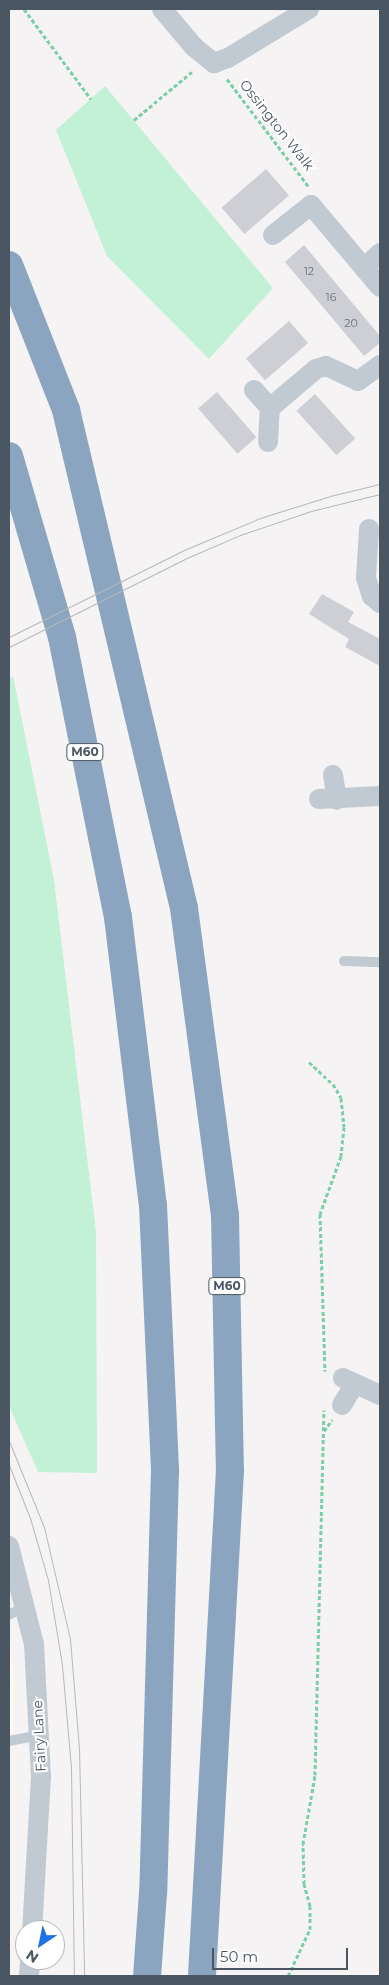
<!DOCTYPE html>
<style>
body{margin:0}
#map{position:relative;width:389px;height:1985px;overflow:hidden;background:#f5f3f3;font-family:Montserrat,sans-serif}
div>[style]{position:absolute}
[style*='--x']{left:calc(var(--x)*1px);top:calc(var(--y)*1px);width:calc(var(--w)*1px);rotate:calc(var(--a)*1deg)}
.commercial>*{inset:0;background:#fdf9ef}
.green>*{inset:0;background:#c3f1d5}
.building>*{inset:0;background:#cdcfd5;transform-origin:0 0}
.path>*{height:3px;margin-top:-1.5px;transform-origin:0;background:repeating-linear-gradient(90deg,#7ad0a6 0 4px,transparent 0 6.5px)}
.service>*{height:10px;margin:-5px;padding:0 5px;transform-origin:5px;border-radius:5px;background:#c1cad2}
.minor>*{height:20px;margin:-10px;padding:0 10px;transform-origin:10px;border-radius:10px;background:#c1cad2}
.motorway>*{height:28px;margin:-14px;padding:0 14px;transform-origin:14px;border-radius:14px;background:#8ba5c1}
.tram>*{height:1px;margin:-0.5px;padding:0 0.5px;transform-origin:0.5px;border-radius:0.5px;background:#b5b8bd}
span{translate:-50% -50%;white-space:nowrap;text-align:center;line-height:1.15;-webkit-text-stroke:4px #fff;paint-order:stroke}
.number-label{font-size:11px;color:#6b747e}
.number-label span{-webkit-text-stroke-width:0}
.shield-label span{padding:1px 4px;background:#fff;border:1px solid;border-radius:4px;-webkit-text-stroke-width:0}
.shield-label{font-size:12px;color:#4a5661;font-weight:700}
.street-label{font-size:14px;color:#4a5661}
.frame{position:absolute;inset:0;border:10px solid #4a5661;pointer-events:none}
.north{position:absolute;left:15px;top:1920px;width:50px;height:50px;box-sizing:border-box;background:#fff;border:1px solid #b7bbc0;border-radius:50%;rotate:214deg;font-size:14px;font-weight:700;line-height:20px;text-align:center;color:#4a5661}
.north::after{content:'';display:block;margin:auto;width:18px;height:22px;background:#1a73e8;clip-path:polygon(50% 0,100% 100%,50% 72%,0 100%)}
.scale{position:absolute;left:212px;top:1948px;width:136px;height:22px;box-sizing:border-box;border:2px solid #4a5661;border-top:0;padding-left:6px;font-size:15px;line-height:18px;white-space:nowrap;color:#4a5661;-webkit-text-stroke:4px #fff;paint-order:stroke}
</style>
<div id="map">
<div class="commercial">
<i style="clip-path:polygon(9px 1629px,14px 1682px,13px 1732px,9px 1735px)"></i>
</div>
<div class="green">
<i style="clip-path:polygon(105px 86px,273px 288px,209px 359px,107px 256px,56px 130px)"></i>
<i style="clip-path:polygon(13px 676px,54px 880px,96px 1232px,97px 1473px,38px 1472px,9px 1406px,9px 678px)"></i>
</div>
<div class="building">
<i style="left:266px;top:169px;width:35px;height:59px;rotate:49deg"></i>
<i style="clip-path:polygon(304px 245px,380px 336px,380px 343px,364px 356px,285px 262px)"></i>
<i style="left:289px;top:321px;width:29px;height:57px;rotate:49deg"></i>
<i style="left:217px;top:392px;width:60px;height:25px;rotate:49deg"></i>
<i style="left:315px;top:394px;width:60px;height:25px;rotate:48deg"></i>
<i style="clip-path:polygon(322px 594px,354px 612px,348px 622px,380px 639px,380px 666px,345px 647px,349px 639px,309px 614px)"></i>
</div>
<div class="path">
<i style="--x:24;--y:9;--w:112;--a:53.3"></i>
<i style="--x:227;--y:79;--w:136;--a:52.8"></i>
<i style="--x:134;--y:120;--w:78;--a:-39.8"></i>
<i style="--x:309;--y:1062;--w:33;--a:43"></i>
<i style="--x:333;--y:1084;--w:16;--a:60"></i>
<i style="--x:341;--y:1098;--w:29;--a:84"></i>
<i style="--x:344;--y:1127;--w:29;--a:96"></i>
<i style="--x:341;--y:1156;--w:62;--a:109.9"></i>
<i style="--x:320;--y:1214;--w:157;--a:88.2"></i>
<i style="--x:324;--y:1431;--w:14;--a:-54"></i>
<i style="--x:288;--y:1976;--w:52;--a:-64.9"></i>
<i style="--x:310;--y:1929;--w:23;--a:-90"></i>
<i style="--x:310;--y:1906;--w:23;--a:-105"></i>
<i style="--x:304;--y:1884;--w:40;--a:-91.4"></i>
<i style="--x:303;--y:1844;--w:70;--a:-80.1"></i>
<i style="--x:315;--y:1775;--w:365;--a:-88.6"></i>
</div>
<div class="service">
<i style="--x:344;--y:961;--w:36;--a:2"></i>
<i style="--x:9;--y:1615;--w:18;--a:-29"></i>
<i style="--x:9;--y:1741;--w:31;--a:-11"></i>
</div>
<div class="minor">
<i style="--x:162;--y:9;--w:50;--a:49.9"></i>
<i style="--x:194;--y:47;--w:26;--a:39"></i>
<i style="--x:214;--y:63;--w:15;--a:-20"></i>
<i style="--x:228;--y:58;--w:95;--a:-31.2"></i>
<i style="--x:273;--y:235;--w:48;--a:-38.3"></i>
<i style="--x:311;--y:205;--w:107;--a:49.9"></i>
<i style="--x:364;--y:268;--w:22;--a:-43"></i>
<i style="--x:254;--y:390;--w:24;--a:48"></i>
<i style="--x:268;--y:442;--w:34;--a:-87"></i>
<i style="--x:270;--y:408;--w:60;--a:-40.3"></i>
<i style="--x:316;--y:369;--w:10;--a:-17"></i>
<i style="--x:326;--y:366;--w:35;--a:25"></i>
<i style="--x:358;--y:381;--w:27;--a:-36"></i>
<i style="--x:369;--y:529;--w:49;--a:93.5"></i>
<i style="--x:366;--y:578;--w:19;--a:72"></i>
<i style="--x:372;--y:596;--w:11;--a:41"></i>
<i style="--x:333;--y:775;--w:25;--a:81"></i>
<i style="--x:319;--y:799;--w:61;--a:-2.8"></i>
<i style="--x:343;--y:1378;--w:41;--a:24.7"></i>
<i style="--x:342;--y:1405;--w:23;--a:-59"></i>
<i style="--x:9;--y:1546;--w:101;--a:75.7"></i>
<i style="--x:34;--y:1644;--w:132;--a:87"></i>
<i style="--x:41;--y:1776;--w:154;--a:93.3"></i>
<i style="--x:29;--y:1976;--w:16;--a:-86"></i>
</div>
<div class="motorway">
<i style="--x:9;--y:265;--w:156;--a:68.5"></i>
<i style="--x:66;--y:410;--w:512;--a:76.67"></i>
<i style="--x:184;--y:908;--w:310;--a:82.4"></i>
<i style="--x:225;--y:1215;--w:255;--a:88.9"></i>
<i style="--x:230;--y:1470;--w:507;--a:93.17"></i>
<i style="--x:9;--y:456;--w:189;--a:73.7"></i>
<i style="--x:62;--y:637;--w:286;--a:78.7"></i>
<i style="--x:118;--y:917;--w:290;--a:83.1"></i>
<i style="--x:153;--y:1205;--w:266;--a:87.4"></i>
<i style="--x:165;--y:1471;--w:422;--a:91.6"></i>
<i style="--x:153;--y:1893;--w:83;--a:94.1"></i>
</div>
<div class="tram">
<i style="--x:9;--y:637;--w:195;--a:-26.4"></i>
<i style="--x:184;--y:550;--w:82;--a:-22.8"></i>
<i style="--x:260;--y:518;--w:73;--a:-17.4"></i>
<i style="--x:330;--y:496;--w:51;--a:-13.5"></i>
<i style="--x:9;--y:647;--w:201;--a:-26.6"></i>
<i style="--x:189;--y:557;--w:56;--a:-23.3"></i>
<i style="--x:240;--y:535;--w:75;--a:-18.7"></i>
<i style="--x:311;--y:511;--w:71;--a:-13.8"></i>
<i style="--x:9;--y:1441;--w:93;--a:67.9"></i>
<i style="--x:44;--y:1527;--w:115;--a:76.9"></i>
<i style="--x:70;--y:1639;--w:109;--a:85.3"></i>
<i style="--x:79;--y:1748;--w:228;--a:88.7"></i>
<i style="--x:9;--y:1465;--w:57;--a:68.4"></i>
<i style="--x:30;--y:1518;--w:65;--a:73.8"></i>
<i style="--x:48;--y:1580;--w:86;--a:80.6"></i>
<i style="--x:62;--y:1665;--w:102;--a:85"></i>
<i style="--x:71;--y:1767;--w:209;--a:89.2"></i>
</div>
<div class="number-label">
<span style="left:309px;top:271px">12</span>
<span style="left:331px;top:297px">16</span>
<span style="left:351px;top:323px">20</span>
</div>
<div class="shield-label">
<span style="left:85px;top:752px">M60</span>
<span style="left:227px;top:1286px">M60</span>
</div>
<div class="street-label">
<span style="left:277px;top:125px;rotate:52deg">Ossington Walk</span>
<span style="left:39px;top:1736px;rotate:-93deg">Fairy Lane</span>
</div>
<div class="frame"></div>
<div class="north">N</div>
<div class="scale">50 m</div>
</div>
